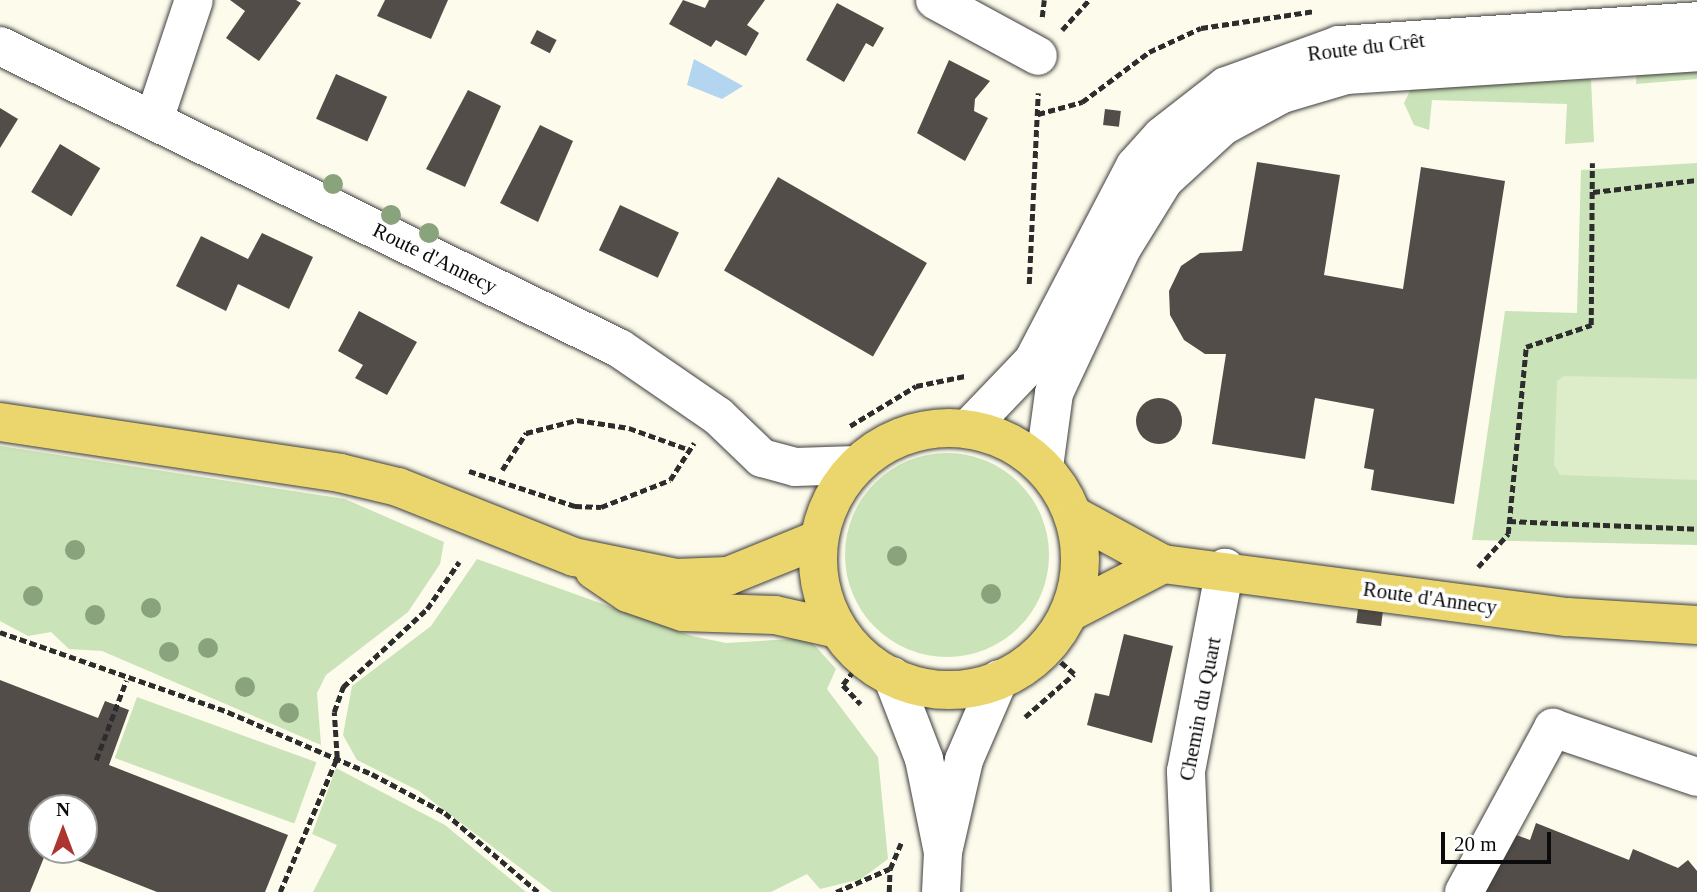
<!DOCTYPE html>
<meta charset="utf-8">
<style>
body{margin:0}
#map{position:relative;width:1697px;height:892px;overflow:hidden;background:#fdfbeb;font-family:"Times New Roman",serif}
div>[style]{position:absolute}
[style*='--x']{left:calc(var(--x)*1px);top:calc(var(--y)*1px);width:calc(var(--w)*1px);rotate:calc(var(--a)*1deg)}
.green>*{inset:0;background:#cbe3b8;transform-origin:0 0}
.round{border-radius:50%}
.pitch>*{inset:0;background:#ddecc9}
.water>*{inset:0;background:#b4d5ef}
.building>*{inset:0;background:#524d48;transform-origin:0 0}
.path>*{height:4.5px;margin-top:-2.25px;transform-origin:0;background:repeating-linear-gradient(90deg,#2d2d2d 0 7px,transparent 0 10.5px)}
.roads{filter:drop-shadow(0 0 2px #3e3e3e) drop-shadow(0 0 2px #3e3e3e)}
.minor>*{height:38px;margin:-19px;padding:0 19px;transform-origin:19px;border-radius:19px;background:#fff}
.major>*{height:38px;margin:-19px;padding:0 19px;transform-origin:19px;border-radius:19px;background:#ebd66d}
.major>.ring{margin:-19px;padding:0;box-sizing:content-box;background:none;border:38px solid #ebd66d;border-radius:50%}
.trees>*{width:20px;height:20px;margin:-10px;border-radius:50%;background:#89a37c}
span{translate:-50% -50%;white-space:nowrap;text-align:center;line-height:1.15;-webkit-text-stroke:7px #fff;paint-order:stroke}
.street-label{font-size:21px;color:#0b0b0b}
.north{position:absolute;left:28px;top:794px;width:70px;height:70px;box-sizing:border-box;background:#fff;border:2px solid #9d9d9d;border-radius:50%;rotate:0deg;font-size:19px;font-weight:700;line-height:28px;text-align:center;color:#0b0b0b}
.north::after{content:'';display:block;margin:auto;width:24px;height:32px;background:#ac3531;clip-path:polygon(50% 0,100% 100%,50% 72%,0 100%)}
.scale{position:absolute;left:1441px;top:832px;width:110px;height:32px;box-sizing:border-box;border:4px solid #0b0b0b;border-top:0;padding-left:9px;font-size:21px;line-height:24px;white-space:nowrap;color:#0b0b0b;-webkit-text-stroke:5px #fff;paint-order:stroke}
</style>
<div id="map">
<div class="green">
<i style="clip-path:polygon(1697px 58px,1697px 79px,1636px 84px,1637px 66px)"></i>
<i style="clip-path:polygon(1583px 67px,1591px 80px,1594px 142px,1565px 144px,1567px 104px,1432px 100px,1429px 130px,1414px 125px,1404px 103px,1414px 83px)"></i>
<i style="clip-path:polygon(1697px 163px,1697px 545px,1472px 540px,1505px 311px,1577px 313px,1581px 170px)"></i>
<i style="clip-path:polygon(0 446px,345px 499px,444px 542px,440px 564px,408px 612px,326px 675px,317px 693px,321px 745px,102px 651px,69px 649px,51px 632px,28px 636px,0 621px)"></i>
<i class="round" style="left:845px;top:453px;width:204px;height:204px"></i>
<i style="clip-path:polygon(477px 559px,692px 636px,726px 643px,808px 638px,836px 669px,827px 689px,878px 757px,888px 859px,861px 879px,820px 889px,807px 874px,771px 892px,552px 892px,419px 791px,357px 760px,343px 735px,352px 686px,431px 626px)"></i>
<i style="left:137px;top:697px;width:191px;height:65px;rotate:20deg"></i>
<i style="clip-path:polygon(336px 768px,445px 825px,526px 892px,313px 892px,337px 845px,312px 834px)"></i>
</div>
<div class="pitch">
<i style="clip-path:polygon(1564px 376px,1697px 379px,1697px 480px,1560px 475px,1554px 465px,1557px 381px)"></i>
</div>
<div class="water">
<i style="clip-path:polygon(694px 59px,743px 86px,722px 99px,687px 85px)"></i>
</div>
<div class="building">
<i style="clip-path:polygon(230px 0,296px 0,301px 3px,259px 61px,226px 38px,245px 11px)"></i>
<i style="clip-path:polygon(385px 0,448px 0,431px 39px,377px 16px)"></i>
<i style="clip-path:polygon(683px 0,705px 8px,709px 0,765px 0,747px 25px,759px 33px,746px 56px,716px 40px,711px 47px,669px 24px)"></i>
<i style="clip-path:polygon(837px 3px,884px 28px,873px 47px,866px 43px,844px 82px,806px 60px)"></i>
<i style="left:537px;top:30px;width:22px;height:15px;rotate:27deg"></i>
<i style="clip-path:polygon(949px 60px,990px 81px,975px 99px,974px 111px,988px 118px,965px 161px,917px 133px)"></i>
<i style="left:336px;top:74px;width:56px;height:49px;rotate:24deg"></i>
<i style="clip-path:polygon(468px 90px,501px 106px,465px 187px,426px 169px)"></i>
<i style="clip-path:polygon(0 108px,18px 119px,0 148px)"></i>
<i style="left:1105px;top:109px;width:16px;height:16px;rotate:7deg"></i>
<i style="clip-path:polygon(540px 125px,573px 141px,538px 222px,500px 203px)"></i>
<i style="left:60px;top:144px;width:47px;height:56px;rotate:31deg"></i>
<i style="clip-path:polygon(1257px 162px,1340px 175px,1324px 275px,1403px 289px,1421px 167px,1505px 181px,1454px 504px,1371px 490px,1374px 470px,1364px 468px,1374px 409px,1315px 398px,1305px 459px,1212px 444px,1226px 354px,1205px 354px,1184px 340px,1170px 315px,1169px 291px,1181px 266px,1200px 253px,1242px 251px)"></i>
<i style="left:778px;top:177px;width:172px;height:108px;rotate:30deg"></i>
<i style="left:620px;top:205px;width:65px;height:50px;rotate:25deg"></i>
<i style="clip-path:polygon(262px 233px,313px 257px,289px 309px,238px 284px,226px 311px,176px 286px,201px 236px,248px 259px)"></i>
<i style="clip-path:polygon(359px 311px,417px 342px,387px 395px,355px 378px,363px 365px,338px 351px)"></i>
<i class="round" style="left:1136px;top:398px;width:46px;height:46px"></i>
<i style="left:1358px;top:609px;width:25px;height:14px;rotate:7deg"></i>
<i style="clip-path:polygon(1124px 634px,1173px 646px,1152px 743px,1087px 725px,1095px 693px,1109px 696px)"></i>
<i style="clip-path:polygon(0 680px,98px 718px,105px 701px,129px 710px,109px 765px,288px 835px,265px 892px,157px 892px,51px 850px,84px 850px,84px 808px,42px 808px,47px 850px,30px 892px,0 892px)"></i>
<i style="clip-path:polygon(1536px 823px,1629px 860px,1633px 849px,1678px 868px,1688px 860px,1697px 871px,1697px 892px,1485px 892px,1508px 832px,1530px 840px)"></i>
</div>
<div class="path">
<i style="--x:1042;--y:17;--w:17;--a:-83"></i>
<i style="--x:1062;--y:30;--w:40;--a:-48"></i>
<i style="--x:1038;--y:114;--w:46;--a:-15.3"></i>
<i style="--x:1082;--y:102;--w:84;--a:-36.7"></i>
<i style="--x:1149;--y:52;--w:57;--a:-24.8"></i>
<i style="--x:1201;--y:28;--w:115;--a:-8.5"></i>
<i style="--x:1593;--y:192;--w:105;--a:-6.6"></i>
<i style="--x:1029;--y:284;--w:191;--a:-87.3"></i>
<i style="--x:850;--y:426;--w:77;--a:-31.2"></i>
<i style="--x:916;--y:386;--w:50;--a:-11.5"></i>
<i style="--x:502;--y:470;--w:44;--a:-57"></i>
<i style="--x:526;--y:433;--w:53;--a:-14.3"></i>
<i style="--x:577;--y:420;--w:53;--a:8.7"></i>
<i style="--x:629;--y:428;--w:65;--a:19.8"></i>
<i style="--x:469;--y:471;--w:112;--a:18.3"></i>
<i style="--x:575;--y:506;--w:26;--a:2"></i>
<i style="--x:601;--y:507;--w:74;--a:-21.4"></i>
<i style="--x:670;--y:480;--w:44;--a:-57"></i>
<i style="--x:1509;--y:521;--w:188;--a:2.4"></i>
<i style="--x:1478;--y:567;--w:45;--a:-47.7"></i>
<i style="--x:1508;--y:534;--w:188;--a:-84.5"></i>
<i style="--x:1526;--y:347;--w:69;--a:-18.7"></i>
<i style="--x:1591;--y:325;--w:162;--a:-89.6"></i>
<i style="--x:0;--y:632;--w:242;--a:19.3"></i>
<i style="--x:228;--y:712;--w:157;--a:23.3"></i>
<i style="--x:372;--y:774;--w:83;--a:28.1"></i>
<i style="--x:445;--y:813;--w:122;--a:40.3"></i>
<i style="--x:854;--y:671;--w:18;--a:128"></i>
<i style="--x:843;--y:685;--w:26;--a:47"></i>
<i style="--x:1025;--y:717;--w:65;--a:-41.3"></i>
<i style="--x:1074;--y:674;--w:38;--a:-139"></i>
<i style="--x:96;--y:760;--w:85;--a:-69.2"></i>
<i style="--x:280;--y:892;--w:146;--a:-67"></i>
<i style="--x:337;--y:758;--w:46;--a:-93.7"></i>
<i style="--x:334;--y:712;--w:27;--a:-70"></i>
<i style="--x:343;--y:687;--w:115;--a:-42.9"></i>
<i style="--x:427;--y:609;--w:57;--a:-55.8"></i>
<i style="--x:836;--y:892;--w:58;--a:-23.5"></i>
<i style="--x:889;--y:892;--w:23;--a:-88"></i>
<i style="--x:890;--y:869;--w:28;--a:-67"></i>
</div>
<div class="roads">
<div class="minor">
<i style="--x:935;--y:0;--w:117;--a:28.5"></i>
<i style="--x:0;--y:46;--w:689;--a:26.01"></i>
<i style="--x:619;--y:348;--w:120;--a:34.5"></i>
<i style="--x:718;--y:416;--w:61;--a:43.7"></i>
<i style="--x:762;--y:458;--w:34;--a:15"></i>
<i style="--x:795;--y:467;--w:62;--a:-1.8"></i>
<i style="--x:154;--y:120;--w:126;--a:-71.6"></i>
<i style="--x:968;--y:429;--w:94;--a:-46.3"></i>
<i style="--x:1033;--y:361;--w:220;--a:-62.4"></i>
<i style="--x:1135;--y:166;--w:40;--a:-48"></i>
<i style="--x:1162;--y:136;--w:81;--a:-38"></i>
<i style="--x:1226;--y:86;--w:120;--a:-19.9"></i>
<i style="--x:1339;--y:45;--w:359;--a:-3.8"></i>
<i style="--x:1044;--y:467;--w:75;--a:-82.3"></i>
<i style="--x:1054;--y:393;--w:160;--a:-64.9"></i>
<i style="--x:1122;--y:248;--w:80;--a:-58.3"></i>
<i style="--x:1164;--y:180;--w:80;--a:-42.5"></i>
<i style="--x:1223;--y:126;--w:67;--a:-28.5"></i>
<i style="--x:1282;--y:94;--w:67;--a:-16.5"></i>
<i style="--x:1346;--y:75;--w:352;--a:-3.7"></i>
<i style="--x:892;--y:676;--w:89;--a:68.9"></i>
<i style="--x:924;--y:759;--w:95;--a:78.5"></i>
<i style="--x:943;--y:852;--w:94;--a:-77.1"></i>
<i style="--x:964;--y:760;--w:88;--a:-66.6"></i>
<i style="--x:941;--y:892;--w:40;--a:-87.1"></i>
<i style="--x:1191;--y:892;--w:121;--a:-92.4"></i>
<i style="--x:1186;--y:771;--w:207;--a:-79.1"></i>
<i style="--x:1464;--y:892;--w:187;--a:-61.5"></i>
<i style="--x:1553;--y:728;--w:152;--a:18.8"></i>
</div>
<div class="major">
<i style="--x:0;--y:422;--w:344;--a:8.5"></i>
<i style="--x:340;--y:473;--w:60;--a:13.6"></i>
<i style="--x:398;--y:487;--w:189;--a:21.7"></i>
<i style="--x:574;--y:557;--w:104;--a:11.6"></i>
<i style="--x:676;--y:578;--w:52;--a:-2.2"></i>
<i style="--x:728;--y:576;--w:98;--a:-22.1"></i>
<i class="ring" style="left:818px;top:428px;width:224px;height:224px"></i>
<i style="--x:1073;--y:515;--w:102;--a:28.6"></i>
<i style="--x:1163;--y:564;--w:407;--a:7.5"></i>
<i style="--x:1567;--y:617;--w:130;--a:3.5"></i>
<i style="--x:594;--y:570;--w:41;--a:34.1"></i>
<i style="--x:628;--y:593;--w:58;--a:19.1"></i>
<i style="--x:683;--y:612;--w:92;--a:1.9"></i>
<i style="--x:775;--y:615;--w:64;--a:12.7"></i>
<i style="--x:1070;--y:612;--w:105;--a:-27.3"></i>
</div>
</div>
<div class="trees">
<i style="left:333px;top:184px"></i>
<i style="left:391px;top:215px"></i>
<i style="left:429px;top:233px"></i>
<i style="left:75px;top:550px"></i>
<i style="left:897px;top:556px"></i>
<i style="left:991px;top:594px"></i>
<i style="left:33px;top:596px"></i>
<i style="left:151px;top:608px"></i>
<i style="left:95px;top:615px"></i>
<i style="left:208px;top:648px"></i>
<i style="left:169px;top:652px"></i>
<i style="left:245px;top:687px"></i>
<i style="left:289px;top:713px"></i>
</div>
<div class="street-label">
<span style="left:1366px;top:47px;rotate:-7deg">Route du Crêt</span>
<span style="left:435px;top:258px;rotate:26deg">Route d'Annecy</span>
<span style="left:1430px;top:598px;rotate:8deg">Route d'Annecy</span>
<span style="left:1200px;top:709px;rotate:-79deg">Chemin du Quart</span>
</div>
<div class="north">N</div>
<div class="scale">20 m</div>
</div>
